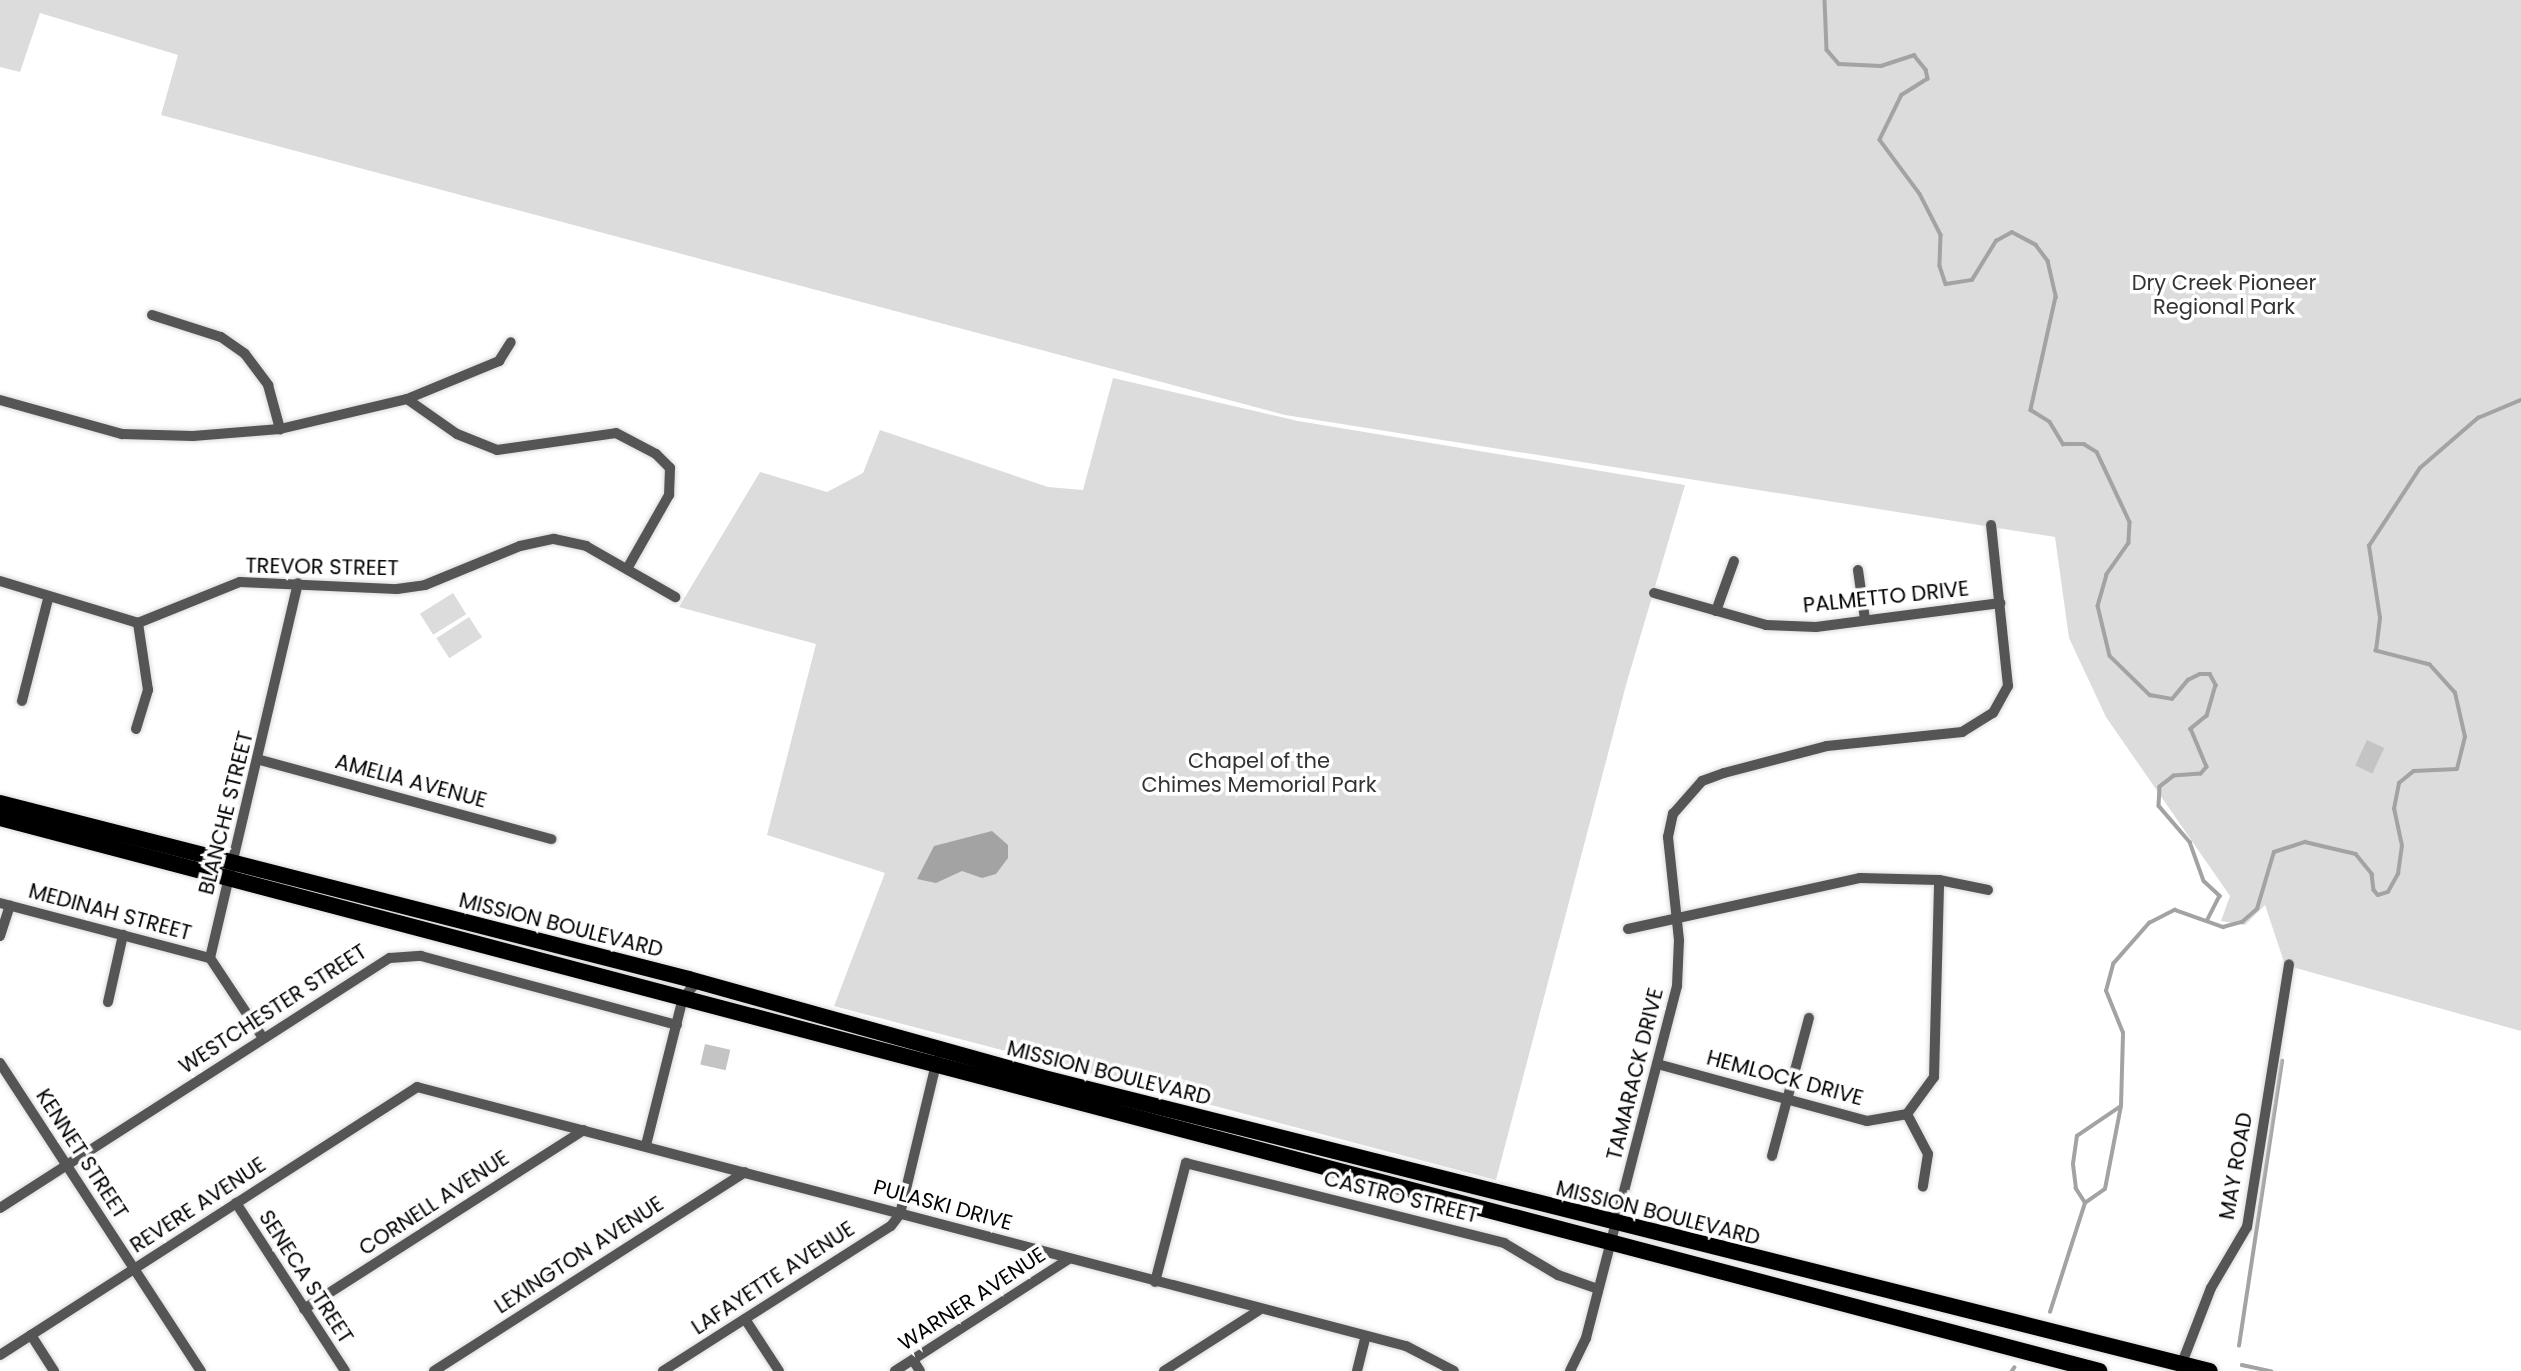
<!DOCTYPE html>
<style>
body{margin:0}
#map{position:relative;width:2521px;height:1371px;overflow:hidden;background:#fff;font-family:Poppins,sans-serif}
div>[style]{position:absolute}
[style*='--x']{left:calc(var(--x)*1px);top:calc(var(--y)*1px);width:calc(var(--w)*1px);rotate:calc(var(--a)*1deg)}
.green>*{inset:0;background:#dcdcdc;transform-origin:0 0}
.water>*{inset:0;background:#a3a3a3}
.stream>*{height:3.5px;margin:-1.75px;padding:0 1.75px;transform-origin:1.75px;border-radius:1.75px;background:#a3a3a3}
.building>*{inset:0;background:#c4c4c4;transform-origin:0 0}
.roads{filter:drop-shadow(0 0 2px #dbdbdb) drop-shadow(0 0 2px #dbdbdb)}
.minor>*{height:10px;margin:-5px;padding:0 5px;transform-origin:5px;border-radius:5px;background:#555}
.primary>*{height:16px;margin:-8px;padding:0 8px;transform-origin:8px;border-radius:8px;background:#000}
span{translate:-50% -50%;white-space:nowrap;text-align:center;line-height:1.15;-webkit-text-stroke:7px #fff;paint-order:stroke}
.park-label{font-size:21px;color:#333}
.street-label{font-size:21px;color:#000}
</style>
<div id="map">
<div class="green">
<i style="clip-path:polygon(0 0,2521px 0,2521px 1031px,2285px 965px,2265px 905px,2245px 925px,2221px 921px,2230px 896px,2106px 717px,2069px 638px,2055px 537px,1285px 415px,161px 115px,178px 55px,40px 13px,20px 72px,0 67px)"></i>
<i style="clip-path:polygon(1113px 378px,1298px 421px,1685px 485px,1626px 685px,1496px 1180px,834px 1006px,885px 873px,767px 835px,816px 644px,679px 607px,760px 472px,827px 492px,863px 473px,880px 430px,1048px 487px,1083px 490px)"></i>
<i style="left:453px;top:593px;width:25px;height:39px;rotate:58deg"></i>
<i style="left:469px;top:617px;width:24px;height:39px;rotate:57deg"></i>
</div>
<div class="water">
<i style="clip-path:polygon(992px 831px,1008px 845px,1008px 858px,996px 874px,982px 878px,962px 871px,936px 883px,917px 879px,934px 846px)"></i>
</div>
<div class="stream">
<i style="--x:1825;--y:0;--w:50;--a:87.7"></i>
<i style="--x:1827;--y:50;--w:18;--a:49"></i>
<i style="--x:1839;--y:64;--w:42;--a:2.7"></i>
<i style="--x:1881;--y:66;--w:35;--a:-18"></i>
<i style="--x:1914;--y:55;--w:19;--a:51"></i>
<i style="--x:1926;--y:70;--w:9;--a:77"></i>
<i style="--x:1928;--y:79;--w:31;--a:148"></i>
<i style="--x:1902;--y:95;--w:50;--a:116.1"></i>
<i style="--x:1880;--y:140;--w:67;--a:53.5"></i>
<i style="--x:1920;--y:194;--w:46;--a:62.9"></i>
<i style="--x:1941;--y:235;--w:31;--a:92"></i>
<i style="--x:1940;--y:266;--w:19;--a:72"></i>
<i style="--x:1946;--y:284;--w:26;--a:-9"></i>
<i style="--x:1972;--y:280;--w:46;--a:-58.4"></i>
<i style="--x:1996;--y:241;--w:18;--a:-29"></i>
<i style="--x:2012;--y:232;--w:27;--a:28"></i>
<i style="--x:2036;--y:245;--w:20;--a:53"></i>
<i style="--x:2048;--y:261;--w:37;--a:77"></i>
<i style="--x:2056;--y:297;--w:116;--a:102.5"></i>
<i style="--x:2031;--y:410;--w:22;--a:32"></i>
<i style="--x:2050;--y:422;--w:26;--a:59"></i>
<i style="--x:2063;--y:444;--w:21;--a:0"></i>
<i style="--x:2084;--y:444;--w:15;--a:32"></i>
<i style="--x:2097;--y:452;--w:77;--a:64.8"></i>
<i style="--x:2130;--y:522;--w:21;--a:93"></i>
<i style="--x:2129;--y:543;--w:39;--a:125"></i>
<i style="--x:2107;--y:575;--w:32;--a:106"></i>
<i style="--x:2098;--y:606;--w:51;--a:76.5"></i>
<i style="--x:2110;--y:656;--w:56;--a:44.3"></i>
<i style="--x:2150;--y:695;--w:22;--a:10"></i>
<i style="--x:2172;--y:699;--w:25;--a:-50"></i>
<i style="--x:2188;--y:680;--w:13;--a:-27"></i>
<i style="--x:2200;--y:674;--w:10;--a:0"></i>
<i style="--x:2210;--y:674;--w:13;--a:61"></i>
<i style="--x:2216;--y:685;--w:32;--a:106"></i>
<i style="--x:2207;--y:716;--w:21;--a:141"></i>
<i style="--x:2191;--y:729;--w:41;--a:67.2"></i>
<i style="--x:2207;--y:767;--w:9;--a:131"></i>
<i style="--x:2201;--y:774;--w:27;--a:176"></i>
<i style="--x:2174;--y:776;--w:18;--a:142"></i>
<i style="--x:2160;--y:787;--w:19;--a:93"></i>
<i style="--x:2159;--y:806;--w:48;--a:49.3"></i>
<i style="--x:2190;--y:842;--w:41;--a:70.3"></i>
<i style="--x:2204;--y:881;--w:22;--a:43"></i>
<i style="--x:2220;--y:896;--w:27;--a:117"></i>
<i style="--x:2085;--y:1203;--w:17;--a:-123"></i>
<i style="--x:2076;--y:1189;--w:25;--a:-97"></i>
<i style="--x:2073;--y:1164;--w:28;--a:-82"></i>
<i style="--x:2077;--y:1136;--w:53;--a:-34.3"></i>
<i style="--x:2050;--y:1312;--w:114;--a:-72.2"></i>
<i style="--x:2085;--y:1203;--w:24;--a:-35"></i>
<i style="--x:2105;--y:1189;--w:85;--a:-79.1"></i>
<i style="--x:2121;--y:1106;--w:73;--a:-88.4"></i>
<i style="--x:2123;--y:1033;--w:45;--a:-112"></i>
<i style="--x:2106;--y:991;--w:28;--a:-75"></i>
<i style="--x:2113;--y:964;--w:55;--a:-48.7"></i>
<i style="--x:2149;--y:923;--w:29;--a:-27"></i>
<i style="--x:2175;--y:910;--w:51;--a:19.5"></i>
<i style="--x:2223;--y:927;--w:20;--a:-15"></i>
<i style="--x:2242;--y:922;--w:20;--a:-41"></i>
<i style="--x:2257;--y:909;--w:59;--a:-73.4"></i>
<i style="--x:2274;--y:852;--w:33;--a:-18"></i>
<i style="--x:2305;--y:842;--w:52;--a:13.2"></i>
<i style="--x:2356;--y:854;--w:26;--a:51"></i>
<i style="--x:2372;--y:874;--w:16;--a:83"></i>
<i style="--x:2374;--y:890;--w:6;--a:51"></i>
<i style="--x:2378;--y:895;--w:10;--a:-17"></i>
<i style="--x:2388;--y:892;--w:21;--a:-61"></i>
<i style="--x:2398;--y:874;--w:28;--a:-82"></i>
<i style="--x:2402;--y:846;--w:38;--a:-102"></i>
<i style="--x:2394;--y:809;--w:26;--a:-79"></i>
<i style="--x:2399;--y:783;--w:19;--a:-39"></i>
<i style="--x:2414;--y:771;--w:43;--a:-2.7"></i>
<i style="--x:2457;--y:769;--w:33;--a:-76"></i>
<i style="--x:2465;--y:737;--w:45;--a:-102.8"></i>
<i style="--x:2455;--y:693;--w:38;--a:-132"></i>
<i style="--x:2430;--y:665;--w:56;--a:-165.5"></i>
<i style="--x:2376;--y:651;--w:33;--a:-83"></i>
<i style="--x:2380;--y:618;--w:73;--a:-98.7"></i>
<i style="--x:2369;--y:546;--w:93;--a:-56.8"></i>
<i style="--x:2420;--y:468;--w:77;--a:-40.8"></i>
<i style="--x:2478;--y:418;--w:47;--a:-22.7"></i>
<i style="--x:2239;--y:1346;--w:288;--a:-81.4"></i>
<i style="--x:2242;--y:1365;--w:30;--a:12"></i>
<i style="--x:2012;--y:1371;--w:4;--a:-56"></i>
</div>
<div class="building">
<i style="left:2367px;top:740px;width:19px;height:28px;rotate:25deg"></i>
<i style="left:705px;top:1044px;width:26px;height:21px;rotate:13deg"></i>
</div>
<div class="roads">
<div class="minor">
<i style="--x:152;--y:315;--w:72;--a:17.7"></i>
<i style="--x:221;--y:337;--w:29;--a:35"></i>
<i style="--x:245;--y:354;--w:39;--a:53"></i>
<i style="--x:268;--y:385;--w:46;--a:74.7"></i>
<i style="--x:407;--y:399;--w:61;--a:35"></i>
<i style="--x:457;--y:434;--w:43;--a:21.8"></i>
<i style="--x:497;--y:450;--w:120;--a:-8.1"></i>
<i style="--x:616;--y:433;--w:45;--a:27.7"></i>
<i style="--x:656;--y:454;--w:20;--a:45"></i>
<i style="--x:670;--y:468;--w:27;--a:92"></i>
<i style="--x:669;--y:495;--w:85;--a:119.6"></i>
<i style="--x:0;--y:400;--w:127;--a:15.6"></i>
<i style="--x:122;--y:434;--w:71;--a:1.6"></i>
<i style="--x:193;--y:436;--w:87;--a:-4.6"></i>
<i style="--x:280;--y:429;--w:130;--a:-13.3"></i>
<i style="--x:407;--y:399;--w:100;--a:-22.4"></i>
<i style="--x:499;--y:361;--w:22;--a:-58"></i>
<i style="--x:1858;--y:570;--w:49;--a:81.9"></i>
<i style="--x:0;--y:581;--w:144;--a:16.9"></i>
<i style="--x:138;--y:623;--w:110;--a:-21.9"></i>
<i style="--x:240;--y:582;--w:157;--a:2.6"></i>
<i style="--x:397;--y:589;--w:28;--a:-8"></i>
<i style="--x:425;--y:585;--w:103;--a:-22.3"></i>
<i style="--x:520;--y:546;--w:35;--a:-12"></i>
<i style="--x:554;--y:539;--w:33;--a:12"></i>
<i style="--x:586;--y:546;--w:103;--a:29.8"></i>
<i style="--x:1654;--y:593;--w:116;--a:15.9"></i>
<i style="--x:1766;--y:625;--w:50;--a:2.3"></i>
<i style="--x:1816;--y:627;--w:186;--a:-7.4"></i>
<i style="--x:1716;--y:611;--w:53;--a:-70.2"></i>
<i style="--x:22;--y:701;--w:105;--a:-75.7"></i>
<i style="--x:136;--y:729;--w:41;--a:-72.9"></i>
<i style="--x:148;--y:690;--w:68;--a:-98.5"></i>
<i style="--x:260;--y:760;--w:302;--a:15.2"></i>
<i style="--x:0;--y:903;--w:217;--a:14.7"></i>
<i style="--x:1628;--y:929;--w:238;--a:-12.4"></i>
<i style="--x:1860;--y:878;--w:79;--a:1.5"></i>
<i style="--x:1939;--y:880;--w:50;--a:11.5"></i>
<i style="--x:0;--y:936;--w:32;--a:-72"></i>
<i style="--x:108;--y:1002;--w:69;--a:-77.4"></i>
<i style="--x:263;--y:1038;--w:96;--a:-123.5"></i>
<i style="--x:210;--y:958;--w:385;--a:-76.8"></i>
<i style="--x:0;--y:1063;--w:368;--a:56.9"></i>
<i style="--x:1661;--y:1065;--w:213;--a:15.2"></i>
<i style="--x:1867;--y:1121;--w:41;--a:-9.9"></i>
<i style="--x:1907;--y:1114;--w:46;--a:-53.9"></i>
<i style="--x:1934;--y:1077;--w:197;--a:-88.5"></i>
<i style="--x:1907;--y:1114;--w:45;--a:62.3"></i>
<i style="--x:1928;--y:1154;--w:33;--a:99"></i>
<i style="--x:646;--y:1145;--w:152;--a:-75.9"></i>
<i style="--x:683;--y:998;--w:21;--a:-49"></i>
<i style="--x:1772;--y:1156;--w:143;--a:-75"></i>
<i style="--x:236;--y:1203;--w:200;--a:57"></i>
<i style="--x:0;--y:1208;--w:463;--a:-32.7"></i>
<i style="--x:390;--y:958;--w:31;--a:-4"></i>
<i style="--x:421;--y:956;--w:265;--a:15.1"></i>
<i style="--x:1155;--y:1282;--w:123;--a:-75.4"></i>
<i style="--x:1186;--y:1163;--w:328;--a:14.1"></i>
<i style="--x:1504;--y:1243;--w:63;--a:30.7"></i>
<i style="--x:1558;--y:1275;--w:42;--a:19.3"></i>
<i style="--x:304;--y:1309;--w:332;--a:-32.6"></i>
<i style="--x:745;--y:1319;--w:62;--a:56.8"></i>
<i style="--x:31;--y:1335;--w:43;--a:57.4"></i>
<i style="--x:0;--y:1355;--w:496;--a:-32.7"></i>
<i style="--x:417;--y:1087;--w:1022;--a:14.68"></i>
<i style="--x:1406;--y:1346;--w:54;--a:27.5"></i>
<i style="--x:913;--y:1360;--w:13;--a:58"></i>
<i style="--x:2182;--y:1363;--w:80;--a:-68.9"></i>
<i style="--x:2211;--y:1288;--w:71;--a:-59.5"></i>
<i style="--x:2247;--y:1227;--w:266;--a:-80.9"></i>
<i style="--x:434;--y:1371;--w:369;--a:-32.6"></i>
<i style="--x:663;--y:1371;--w:270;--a:-32.5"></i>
<i style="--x:891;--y:1226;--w:15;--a:-53"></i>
<i style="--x:900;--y:1214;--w:158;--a:-76.5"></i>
<i style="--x:895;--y:1371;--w:207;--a:-32.8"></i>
<i style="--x:1164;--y:1371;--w:112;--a:-32.6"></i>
<i style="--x:1357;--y:1371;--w:34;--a:-76"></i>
<i style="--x:1570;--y:1371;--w:37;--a:-64"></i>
<i style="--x:1586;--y:1338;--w:364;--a:-75.5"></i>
<i style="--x:1677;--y:986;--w:46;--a:-87.5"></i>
<i style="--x:1679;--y:940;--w:104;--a:-96.1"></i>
<i style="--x:1668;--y:837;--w:24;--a:-78"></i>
<i style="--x:1673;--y:814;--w:44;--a:-48.7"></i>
<i style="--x:1702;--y:781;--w:23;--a:-20"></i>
<i style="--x:1724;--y:773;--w:106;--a:-14.7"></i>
<i style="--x:1827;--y:746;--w:136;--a:-5.9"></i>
<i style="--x:1962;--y:732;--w:36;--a:-32"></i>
<i style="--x:1993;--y:713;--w:31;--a:-61"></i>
<i style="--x:2008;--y:686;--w:162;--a:-96"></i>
</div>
<div class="primary">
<i style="--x:0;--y:803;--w:711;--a:14.33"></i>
<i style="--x:689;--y:979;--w:364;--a:15.6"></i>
<i style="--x:1040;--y:1077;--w:1206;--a:14.11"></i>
<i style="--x:0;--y:818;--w:2171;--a:14.76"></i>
</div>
</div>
<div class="park-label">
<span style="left:2224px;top:295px">Dry Creek Pioneer<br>Regional Park</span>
<span style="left:1259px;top:773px">Chapel of the<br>Chimes Memorial Park</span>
</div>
<div class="street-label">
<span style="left:322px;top:567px;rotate:1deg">TREVOR STREET</span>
<span style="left:1886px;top:597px;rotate:-6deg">PALMETTO DRIVE</span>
<span style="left:411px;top:781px;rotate:15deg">AMELIA AVENUE</span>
<span style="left:226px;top:813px;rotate:-76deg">BLANCHE STREET</span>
<span style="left:110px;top:912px;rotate:15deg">MEDINAH STREET</span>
<span style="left:561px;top:925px;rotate:14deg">MISSION BOULEVARD</span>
<span style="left:273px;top:1009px;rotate:-33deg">WESTCHESTER STREET</span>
<span style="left:1109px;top:1073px;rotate:14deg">MISSION BOULEVARD</span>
<span style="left:1635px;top:1074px;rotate:-76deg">TAMARACK DRIVE</span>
<span style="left:1785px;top:1078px;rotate:15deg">HEMLOCK DRIVE</span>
<span style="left:82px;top:1154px;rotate:57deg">KENNET STREET</span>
<span style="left:2236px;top:1166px;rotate:-80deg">MAY ROAD</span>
<span style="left:1401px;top:1197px;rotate:14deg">CASTRO STREET</span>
<span style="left:434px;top:1203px;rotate:-33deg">CORNELL AVENUE</span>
<span style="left:198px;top:1205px;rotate:-33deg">REVERE AVENUE</span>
<span style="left:943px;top:1205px;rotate:15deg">PULASKI DRIVE</span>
<span style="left:1658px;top:1213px;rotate:14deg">MISSION BOULEVARD</span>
<span style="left:579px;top:1255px;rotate:-33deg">LEXINGTON AVENUE</span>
<span style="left:306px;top:1277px;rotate:57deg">SENECA STREET</span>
<span style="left:773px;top:1278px;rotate:-33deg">LAFAYETTE AVENUE</span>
<span style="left:972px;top:1299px;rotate:-33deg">WARNER AVENUE</span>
</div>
</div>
